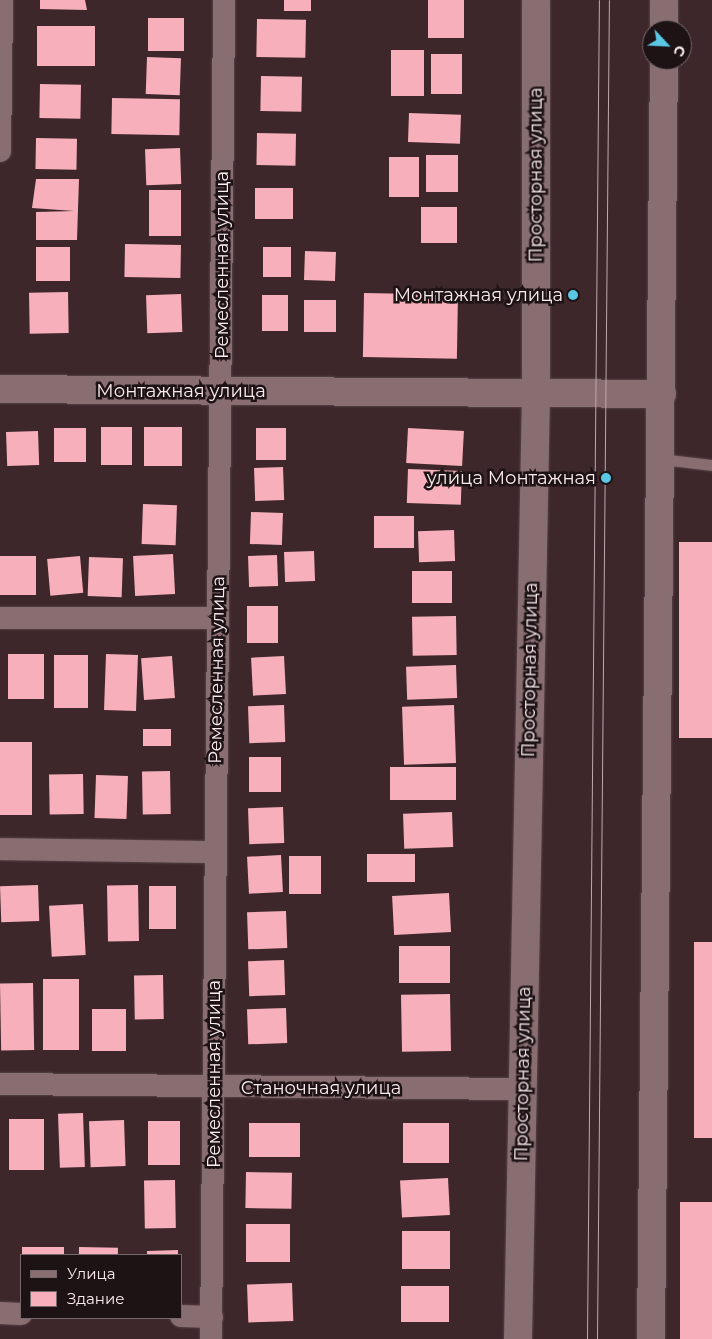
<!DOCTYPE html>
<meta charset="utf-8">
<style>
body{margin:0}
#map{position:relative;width:712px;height:1339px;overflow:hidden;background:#3d272b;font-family:Montserrat,sans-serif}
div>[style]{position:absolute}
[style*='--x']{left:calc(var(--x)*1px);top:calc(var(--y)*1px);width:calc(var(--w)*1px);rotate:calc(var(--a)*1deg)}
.building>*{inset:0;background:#f7afbb;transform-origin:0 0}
.roads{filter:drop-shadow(0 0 1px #574447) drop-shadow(0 0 1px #574447)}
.service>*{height:11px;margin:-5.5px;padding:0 5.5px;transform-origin:5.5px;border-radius:5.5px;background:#886d71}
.minor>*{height:22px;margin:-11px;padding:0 11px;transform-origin:11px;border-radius:11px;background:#886d71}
.tertiary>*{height:28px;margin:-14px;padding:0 14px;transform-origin:14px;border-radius:14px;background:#886d71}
.tram>*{height:1px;margin:-0.5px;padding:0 0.5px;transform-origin:0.5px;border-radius:0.5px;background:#bdabae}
.dots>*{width:14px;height:14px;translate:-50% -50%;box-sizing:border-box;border:2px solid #1d1315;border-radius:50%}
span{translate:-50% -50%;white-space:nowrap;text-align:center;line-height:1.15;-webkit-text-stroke:5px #1d1315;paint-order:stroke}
.street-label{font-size:18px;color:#faeaed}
.poi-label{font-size:18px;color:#faeaed}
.right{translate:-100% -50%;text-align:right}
.legend{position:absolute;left:20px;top:1254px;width:162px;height:65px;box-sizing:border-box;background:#1d1315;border:1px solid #75696b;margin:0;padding:6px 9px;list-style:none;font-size:15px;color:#faeaed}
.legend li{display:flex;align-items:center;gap:10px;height:25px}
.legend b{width:25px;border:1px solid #75696b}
.north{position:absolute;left:642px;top:20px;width:50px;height:50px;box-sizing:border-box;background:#1d1315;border:1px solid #75696b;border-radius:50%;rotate:115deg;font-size:14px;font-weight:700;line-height:20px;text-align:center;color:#faeaed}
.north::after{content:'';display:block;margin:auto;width:18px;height:22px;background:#5ac8e5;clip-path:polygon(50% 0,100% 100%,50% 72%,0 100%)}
</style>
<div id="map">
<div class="building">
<i style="clip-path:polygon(40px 0,85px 0,87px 10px,40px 9px)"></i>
<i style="left:284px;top:0;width:27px;height:11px"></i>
<i style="left:428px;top:0;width:36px;height:38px"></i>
<i style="left:148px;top:18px;width:36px;height:33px"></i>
<i style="left:257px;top:19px;width:49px;height:38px;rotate:1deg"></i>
<i style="left:37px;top:26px;width:58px;height:40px"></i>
<i style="left:391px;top:50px;width:33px;height:46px"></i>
<i style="left:431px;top:54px;width:31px;height:40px"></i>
<i style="left:147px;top:57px;width:34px;height:37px;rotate:2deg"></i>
<i style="left:261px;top:76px;width:41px;height:35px;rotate:1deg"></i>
<i style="left:40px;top:84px;width:41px;height:34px;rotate:1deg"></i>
<i style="left:112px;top:98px;width:68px;height:36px;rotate:1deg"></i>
<i style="left:409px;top:113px;width:52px;height:29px;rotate:2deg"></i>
<i style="left:257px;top:133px;width:39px;height:32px;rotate:1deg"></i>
<i style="left:36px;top:138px;width:41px;height:31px;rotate:1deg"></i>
<i style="left:180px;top:148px;width:36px;height:35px;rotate:88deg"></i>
<i style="left:426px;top:155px;width:32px;height:37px"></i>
<i style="left:389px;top:157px;width:30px;height:40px"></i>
<i style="clip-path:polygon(36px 179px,79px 179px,77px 240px,36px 240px,36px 212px,74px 211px,32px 208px)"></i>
<i style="left:255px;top:188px;width:38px;height:31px"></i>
<i style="left:149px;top:190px;width:32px;height:46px"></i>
<i style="left:421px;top:207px;width:36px;height:36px"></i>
<i style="left:125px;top:244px;width:56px;height:33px;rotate:1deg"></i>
<i style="left:36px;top:247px;width:34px;height:34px"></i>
<i style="left:263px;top:247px;width:28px;height:30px"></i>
<i style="left:305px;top:251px;width:31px;height:29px;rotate:2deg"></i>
<i style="left:68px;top:292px;width:41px;height:39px;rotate:89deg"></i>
<i style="left:364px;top:293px;width:94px;height:64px;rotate:1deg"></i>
<i style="left:181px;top:294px;width:38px;height:35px;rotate:88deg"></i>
<i style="left:262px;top:295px;width:26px;height:36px"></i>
<i style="left:304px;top:300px;width:32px;height:32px"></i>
<i style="left:101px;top:427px;width:31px;height:38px"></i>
<i style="left:144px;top:427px;width:38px;height:39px"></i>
<i style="left:54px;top:428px;width:32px;height:34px"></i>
<i style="left:256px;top:428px;width:30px;height:32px"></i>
<i style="left:408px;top:428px;width:56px;height:35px;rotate:3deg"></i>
<i style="left:38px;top:431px;width:34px;height:32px;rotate:88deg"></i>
<i style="left:283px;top:467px;width:33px;height:29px;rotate:88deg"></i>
<i style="left:408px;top:469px;width:54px;height:34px;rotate:2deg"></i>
<i style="left:143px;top:504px;width:34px;height:40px;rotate:2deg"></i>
<i style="left:251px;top:512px;width:32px;height:32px;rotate:2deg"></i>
<i style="left:414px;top:516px;width:32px;height:40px;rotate:90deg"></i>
<i style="left:454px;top:530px;width:31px;height:36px;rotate:88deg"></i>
<i style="left:679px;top:542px;width:33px;height:196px"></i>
<i style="left:314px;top:551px;width:30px;height:30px;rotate:88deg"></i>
<i style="left:173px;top:554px;width:40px;height:40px;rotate:87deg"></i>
<i style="left:277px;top:555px;width:31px;height:29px;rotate:88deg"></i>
<i style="left:0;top:556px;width:36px;height:39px"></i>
<i style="left:80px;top:556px;width:37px;height:33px;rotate:85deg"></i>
<i style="left:89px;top:557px;width:34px;height:39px;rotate:2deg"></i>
<i style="left:452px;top:571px;width:32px;height:40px;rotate:90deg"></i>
<i style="left:247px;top:606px;width:31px;height:37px"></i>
<i style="left:456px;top:616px;width:39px;height:44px;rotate:89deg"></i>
<i style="left:44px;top:654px;width:45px;height:36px;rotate:90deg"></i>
<i style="left:106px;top:654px;width:32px;height:56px;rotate:2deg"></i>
<i style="left:54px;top:655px;width:34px;height:53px"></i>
<i style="left:172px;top:656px;width:42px;height:31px;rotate:86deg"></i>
<i style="left:284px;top:656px;width:38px;height:33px;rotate:87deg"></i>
<i style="left:456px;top:665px;width:33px;height:50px;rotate:88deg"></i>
<i style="left:284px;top:705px;width:37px;height:36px;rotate:88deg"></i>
<i style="left:454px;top:705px;width:58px;height:52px;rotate:88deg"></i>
<i style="left:143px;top:729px;width:28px;height:17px"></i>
<i style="left:0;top:742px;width:32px;height:73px"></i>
<i style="left:249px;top:757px;width:32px;height:35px"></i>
<i style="left:456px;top:767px;width:33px;height:66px;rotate:90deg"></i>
<i style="left:170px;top:771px;width:43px;height:28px;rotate:89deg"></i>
<i style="left:83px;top:774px;width:40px;height:34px;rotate:89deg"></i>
<i style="left:96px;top:775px;width:32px;height:43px;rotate:2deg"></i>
<i style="left:283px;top:807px;width:36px;height:35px;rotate:88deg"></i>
<i style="left:452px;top:812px;width:35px;height:49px;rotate:88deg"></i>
<i style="left:415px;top:854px;width:28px;height:48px;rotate:90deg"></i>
<i style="left:281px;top:855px;width:37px;height:34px;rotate:87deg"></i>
<i style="left:289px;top:856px;width:32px;height:38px"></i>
<i style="left:38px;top:885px;width:36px;height:38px;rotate:88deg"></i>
<i style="left:138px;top:885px;width:56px;height:31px;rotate:89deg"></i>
<i style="left:149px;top:886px;width:27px;height:43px"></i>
<i style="left:449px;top:893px;width:39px;height:57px;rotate:87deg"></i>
<i style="left:83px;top:904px;width:51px;height:34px;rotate:87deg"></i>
<i style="left:286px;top:911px;width:37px;height:39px;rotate:88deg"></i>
<i style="left:694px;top:942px;width:18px;height:196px"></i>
<i style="left:450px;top:946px;width:37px;height:51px;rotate:90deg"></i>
<i style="left:284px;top:960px;width:35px;height:36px;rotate:88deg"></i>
<i style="left:163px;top:975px;width:44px;height:29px;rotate:89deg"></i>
<i style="left:43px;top:979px;width:36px;height:71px"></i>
<i style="left:33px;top:983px;width:67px;height:33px;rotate:89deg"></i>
<i style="left:450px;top:994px;width:57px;height:49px;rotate:89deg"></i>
<i style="left:286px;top:1008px;width:35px;height:39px;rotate:88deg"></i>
<i style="left:92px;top:1009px;width:34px;height:42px"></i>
<i style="left:83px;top:1113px;width:54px;height:25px;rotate:88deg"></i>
<i style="left:9px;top:1119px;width:35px;height:51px"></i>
<i style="left:124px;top:1120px;width:46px;height:35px;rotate:88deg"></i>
<i style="left:148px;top:1121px;width:32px;height:44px"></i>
<i style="left:249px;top:1123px;width:51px;height:34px"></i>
<i style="left:403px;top:1123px;width:46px;height:40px"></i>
<i style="left:246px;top:1172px;width:46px;height:36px;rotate:1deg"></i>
<i style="left:448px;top:1178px;width:37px;height:48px;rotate:87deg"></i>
<i style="left:175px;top:1180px;width:48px;height:31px;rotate:89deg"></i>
<i style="left:680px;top:1202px;width:32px;height:137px"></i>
<i style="left:290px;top:1224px;width:38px;height:44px;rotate:90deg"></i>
<i style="left:450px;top:1231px;width:38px;height:48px;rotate:90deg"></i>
<i style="left:22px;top:1247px;width:42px;height:8px"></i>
<i style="left:79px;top:1247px;width:39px;height:8px;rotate:1deg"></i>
<i style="clip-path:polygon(178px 1250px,178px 1255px,147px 1255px,147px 1251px)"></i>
<i style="left:292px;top:1283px;width:38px;height:45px;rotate:88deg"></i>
<i style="left:449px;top:1286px;width:36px;height:48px;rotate:90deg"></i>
</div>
<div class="roads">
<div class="service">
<i style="--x:661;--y:459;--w:51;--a:6.7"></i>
</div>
<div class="minor">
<i style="--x:0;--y:151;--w:151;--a:-89.2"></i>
<i style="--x:0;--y:618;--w:217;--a:0"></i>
<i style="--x:0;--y:849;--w:214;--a:0.8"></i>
<i style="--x:0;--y:1084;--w:522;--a:0.55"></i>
<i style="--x:0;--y:1313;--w:21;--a:3"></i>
<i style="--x:181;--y:1316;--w:31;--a:2"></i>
<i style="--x:211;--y:1339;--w:1339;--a:-89.44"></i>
</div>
<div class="tertiary">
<i style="--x:664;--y:30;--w:30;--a:-90"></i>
<i style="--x:0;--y:389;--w:662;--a:0.43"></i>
<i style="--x:518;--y:1339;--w:946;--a:-88.91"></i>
<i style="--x:536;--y:393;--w:393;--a:-90"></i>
<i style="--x:651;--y:1339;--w:1279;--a:-89.42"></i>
</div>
</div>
<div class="tram">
<i style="--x:587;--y:1339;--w:1339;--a:-89.49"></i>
<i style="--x:597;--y:1339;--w:1339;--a:-89.49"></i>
</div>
<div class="dots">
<i style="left:573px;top:295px;background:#5ac8e5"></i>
<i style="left:606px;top:478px;background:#5ac8e5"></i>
</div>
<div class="street-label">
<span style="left:536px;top:175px;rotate:-90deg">Просторная улица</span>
<span style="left:222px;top:265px;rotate:-90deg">Ремесленная улица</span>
<span style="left:181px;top:391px">Монтажная улица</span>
<span style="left:217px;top:670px;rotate:-89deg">Ремесленная улица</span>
<span style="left:530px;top:670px;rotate:-89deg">Просторная улица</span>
<span style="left:214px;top:1074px;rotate:-90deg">Ремесленная улица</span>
<span style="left:523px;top:1074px;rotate:-89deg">Просторная улица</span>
<span style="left:321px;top:1088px">Станочная улица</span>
</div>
<div class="poi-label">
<span class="right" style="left:563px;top:295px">Монтажная улица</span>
<span class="right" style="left:596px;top:478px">улица Монтажная</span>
</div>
<ul class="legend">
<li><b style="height:6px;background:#886d71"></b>Улица</li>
<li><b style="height:14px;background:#f7afbb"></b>Здание</li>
</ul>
<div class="north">С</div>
</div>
